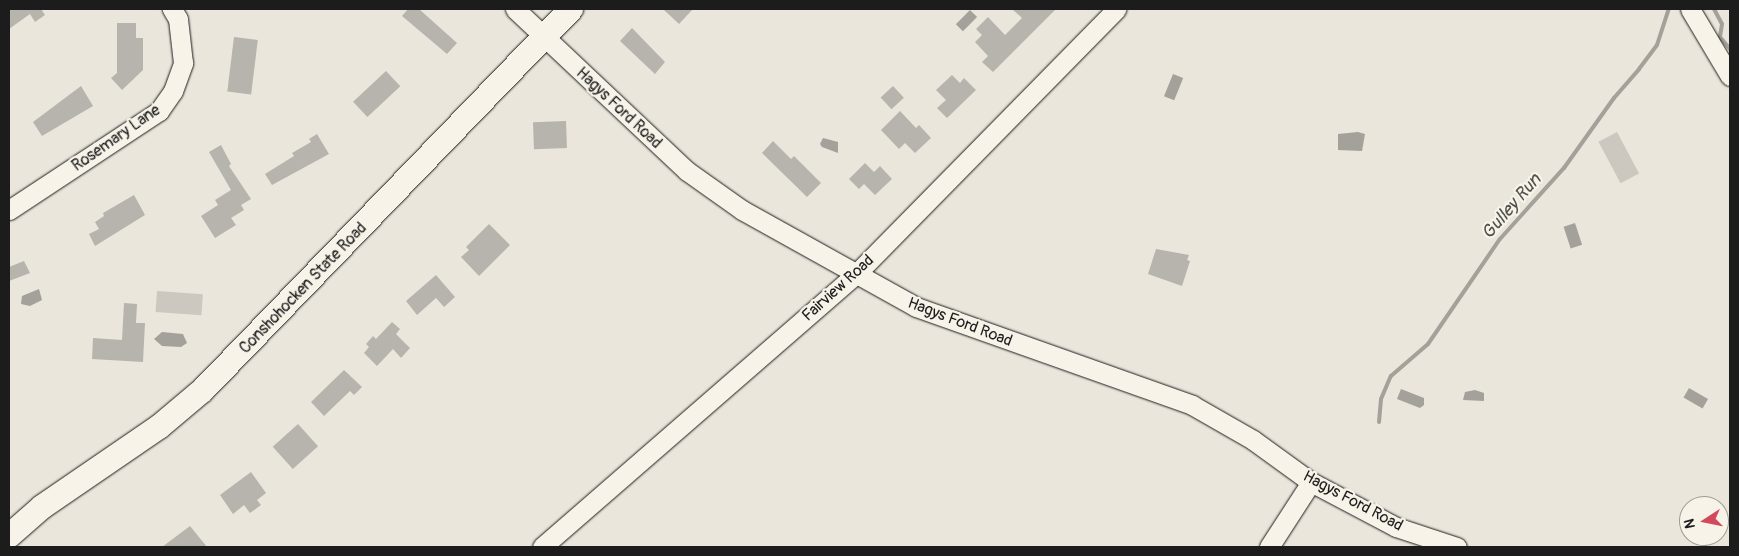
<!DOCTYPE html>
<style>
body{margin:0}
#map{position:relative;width:1739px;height:556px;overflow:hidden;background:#eae6dc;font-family:Pangolin,sans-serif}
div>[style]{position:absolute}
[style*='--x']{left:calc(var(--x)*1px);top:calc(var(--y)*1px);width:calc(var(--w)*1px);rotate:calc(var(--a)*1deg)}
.green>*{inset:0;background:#ccc8c0;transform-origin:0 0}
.water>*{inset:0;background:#a3a19a;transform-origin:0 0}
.stream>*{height:4px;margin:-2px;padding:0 2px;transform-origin:2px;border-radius:2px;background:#a3a19a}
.building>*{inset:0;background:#b6b4ac;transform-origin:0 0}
.roads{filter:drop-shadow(0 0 1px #1c1c1c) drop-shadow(0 0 1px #1c1c1c)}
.minor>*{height:19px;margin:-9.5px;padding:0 9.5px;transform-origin:9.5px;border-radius:9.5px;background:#f7f3e8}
.major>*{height:24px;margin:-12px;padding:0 12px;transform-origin:12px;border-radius:12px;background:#f7f3e8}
span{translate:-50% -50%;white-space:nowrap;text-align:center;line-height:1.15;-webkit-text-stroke:4.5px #f7f3e8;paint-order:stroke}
.street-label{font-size:16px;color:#1c1c1c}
.water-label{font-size:18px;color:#52514e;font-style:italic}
.frame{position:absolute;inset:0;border:10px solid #1c1c1c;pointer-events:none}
.north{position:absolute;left:1679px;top:496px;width:50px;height:50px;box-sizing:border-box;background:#f7f3e8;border:1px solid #9f9d96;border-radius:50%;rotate:259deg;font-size:14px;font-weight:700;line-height:20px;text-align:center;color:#1c1c1c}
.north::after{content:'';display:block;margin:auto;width:18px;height:22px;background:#d1495b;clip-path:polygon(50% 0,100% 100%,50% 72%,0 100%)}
</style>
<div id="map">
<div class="green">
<i style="left:1617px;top:132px;width:47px;height:21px;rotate:62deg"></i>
<i style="left:157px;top:291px;width:46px;height:21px;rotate:4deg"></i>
</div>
<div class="water">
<i style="left:970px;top:10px;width:10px;height:20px;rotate:45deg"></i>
<i style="left:1173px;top:74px;width:11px;height:24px;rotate:22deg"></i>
<i style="clip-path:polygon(1358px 132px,1365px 134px,1362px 151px,1338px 150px,1338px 134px)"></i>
<i style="clip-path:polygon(823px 138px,838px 142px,838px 153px,822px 147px,820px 144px)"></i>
<i style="left:1575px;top:223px;width:23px;height:12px;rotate:72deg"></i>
<i style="clip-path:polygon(39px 289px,42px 300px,30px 306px,21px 304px,22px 296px)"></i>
<i style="clip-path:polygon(162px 332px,183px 334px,187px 343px,181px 347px,162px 346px,154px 339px)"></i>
<i style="left:1689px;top:388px;width:22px;height:11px;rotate:30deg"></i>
<i style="clip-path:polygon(1401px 389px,1424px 398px,1424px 405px,1420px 408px,1397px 399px)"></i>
<i style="clip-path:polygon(1475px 390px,1484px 393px,1484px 401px,1463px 400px,1465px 392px)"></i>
</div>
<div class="stream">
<i style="--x:1714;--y:9;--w:17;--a:62"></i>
<i style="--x:1722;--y:24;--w:13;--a:99"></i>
<i style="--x:1720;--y:37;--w:16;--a:50"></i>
<i style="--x:1379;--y:422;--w:23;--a:-85"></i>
<i style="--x:1381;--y:399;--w:25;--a:-67"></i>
<i style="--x:1391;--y:376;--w:49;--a:-40.9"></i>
<i style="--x:1428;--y:344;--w:127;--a:-55.6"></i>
<i style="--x:1500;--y:239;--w:96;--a:-48"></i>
<i style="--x:1564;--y:168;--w:86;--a:-54.5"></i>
<i style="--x:1614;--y:98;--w:38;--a:-49"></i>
<i style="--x:1639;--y:69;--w:30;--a:-53"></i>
<i style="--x:1657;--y:45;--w:38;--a:-72"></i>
</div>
<div class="building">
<i style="clip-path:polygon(9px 9px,41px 9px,45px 15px,35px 22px,30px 14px,9px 29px)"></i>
<i style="clip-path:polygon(408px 9px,419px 9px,457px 43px,447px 54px,402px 16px)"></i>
<i style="clip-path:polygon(663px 9px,693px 9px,679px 24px)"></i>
<i style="clip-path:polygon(1012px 9px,1056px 9px,993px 72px,982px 62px,988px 56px,975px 42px,982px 35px,976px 29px,988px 17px,1005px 35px,1022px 18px)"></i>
<i style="clip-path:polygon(117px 23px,136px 23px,136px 38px,143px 38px,143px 70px,122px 90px,111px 78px,117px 73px)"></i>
<i style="clip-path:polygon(632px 28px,665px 62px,655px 74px,620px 41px)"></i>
<i style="left:234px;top:37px;width:24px;height:55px;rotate:7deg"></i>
<i style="left:386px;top:71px;width:21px;height:45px;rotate:47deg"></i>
<i style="clip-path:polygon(952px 75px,960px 83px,964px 78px,976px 90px,947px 118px,937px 108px,946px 100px,936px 90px)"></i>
<i style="clip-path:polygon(81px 86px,93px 106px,42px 136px,33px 122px)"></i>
<i style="left:893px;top:86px;width:16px;height:17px;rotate:47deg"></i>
<i style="clip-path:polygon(900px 111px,916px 128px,919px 125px,931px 138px,915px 153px,905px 143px,899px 149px,881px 130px)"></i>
<i style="left:566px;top:121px;width:27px;height:33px;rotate:88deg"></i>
<i style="clip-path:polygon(317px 134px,329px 154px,272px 185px,265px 174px,294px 156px,292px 153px,311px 142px,309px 139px)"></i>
<i style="clip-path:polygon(773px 141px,791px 159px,794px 156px,821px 183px,807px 197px,762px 153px)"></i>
<i style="clip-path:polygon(221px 145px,231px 164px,229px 166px,251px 199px,241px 205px,244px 210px,231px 218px,236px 225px,215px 238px,201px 216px,218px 205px,215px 200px,231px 190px,209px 152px)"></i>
<i style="clip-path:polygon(865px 163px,874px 172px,880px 166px,892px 179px,875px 195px,864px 184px,859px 189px,849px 179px)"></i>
<i style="clip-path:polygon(134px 195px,145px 215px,95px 246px,89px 234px,99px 229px,95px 222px,104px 216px,103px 213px)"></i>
<i style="clip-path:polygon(489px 224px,510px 245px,479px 276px,461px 257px,469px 250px,466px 247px)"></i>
<i style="clip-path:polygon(1156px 249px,1189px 255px,1187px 260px,1190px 261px,1182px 286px,1148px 274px)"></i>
<i style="clip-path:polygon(24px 261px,30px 273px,9px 281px,9px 267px)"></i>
<i style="clip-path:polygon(436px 275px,455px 297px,444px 307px,436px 298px,417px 315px,406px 301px)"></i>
<i style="clip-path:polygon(124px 303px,137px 304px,136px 323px,145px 323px,143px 362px,92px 359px,93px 338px,122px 340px)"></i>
<i style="clip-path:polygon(392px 322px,400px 329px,396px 334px,410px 348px,401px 358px,393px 349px,377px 366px,364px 353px,369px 347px,366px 344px,373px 336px,376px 339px)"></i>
<i style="clip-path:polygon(344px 370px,362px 387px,354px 395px,350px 391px,324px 416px,311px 402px)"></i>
<i style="left:298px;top:424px;width:30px;height:34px;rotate:48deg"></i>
<i style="clip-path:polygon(251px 472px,266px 493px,257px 500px,261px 505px,250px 513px,244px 505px,233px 514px,220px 495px)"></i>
<i style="clip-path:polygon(190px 526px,207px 547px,162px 547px)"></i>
</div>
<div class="roads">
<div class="minor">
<i style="--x:515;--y:9;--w:236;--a:43.3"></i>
<i style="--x:687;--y:171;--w:67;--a:35.3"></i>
<i style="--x:742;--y:210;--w:199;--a:29.1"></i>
<i style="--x:916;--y:307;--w:293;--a:19.5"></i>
<i style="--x:1192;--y:405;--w:70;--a:29.8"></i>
<i style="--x:1253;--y:440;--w:72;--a:35.9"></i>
<i style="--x:1311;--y:482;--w:96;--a:27.9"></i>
<i style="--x:1396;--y:527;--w:64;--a:18.2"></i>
<i style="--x:1690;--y:9;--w:78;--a:59.2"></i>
<i style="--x:9;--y:210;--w:180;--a:-33.4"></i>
<i style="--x:159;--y:111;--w:24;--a:-55"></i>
<i style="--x:173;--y:91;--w:30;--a:-70"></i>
<i style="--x:183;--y:63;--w:44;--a:-96.5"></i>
<i style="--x:178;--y:19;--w:12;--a:-121"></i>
<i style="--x:542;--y:547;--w:417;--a:-41"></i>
<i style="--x:857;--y:273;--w:370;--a:-45.5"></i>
<i style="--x:1269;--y:547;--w:77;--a:-57.1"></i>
</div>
<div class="major">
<i style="--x:9;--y:536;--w:44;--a:-41.3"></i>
<i style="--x:42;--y:507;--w:142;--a:-34.4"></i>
<i style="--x:159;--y:427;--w:57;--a:-40.1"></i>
<i style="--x:203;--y:390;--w:530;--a:-45.99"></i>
</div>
</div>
<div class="street-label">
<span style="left:619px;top:108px;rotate:43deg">Hagys Ford Road</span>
<span style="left:116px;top:138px;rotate:-35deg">Rosemary Lane</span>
<span style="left:303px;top:288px;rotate:-46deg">Conshohocken State Road</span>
<span style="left:838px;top:288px;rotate:-42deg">Fairview Road</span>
<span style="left:960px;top:322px;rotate:21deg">Hagys Ford Road</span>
<span style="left:1353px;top:501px;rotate:28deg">Hagys Ford Road</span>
</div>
<div class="water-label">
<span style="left:1512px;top:207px;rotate:-49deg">Gulley Run</span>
</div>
<div class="frame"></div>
<div class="north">N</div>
</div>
